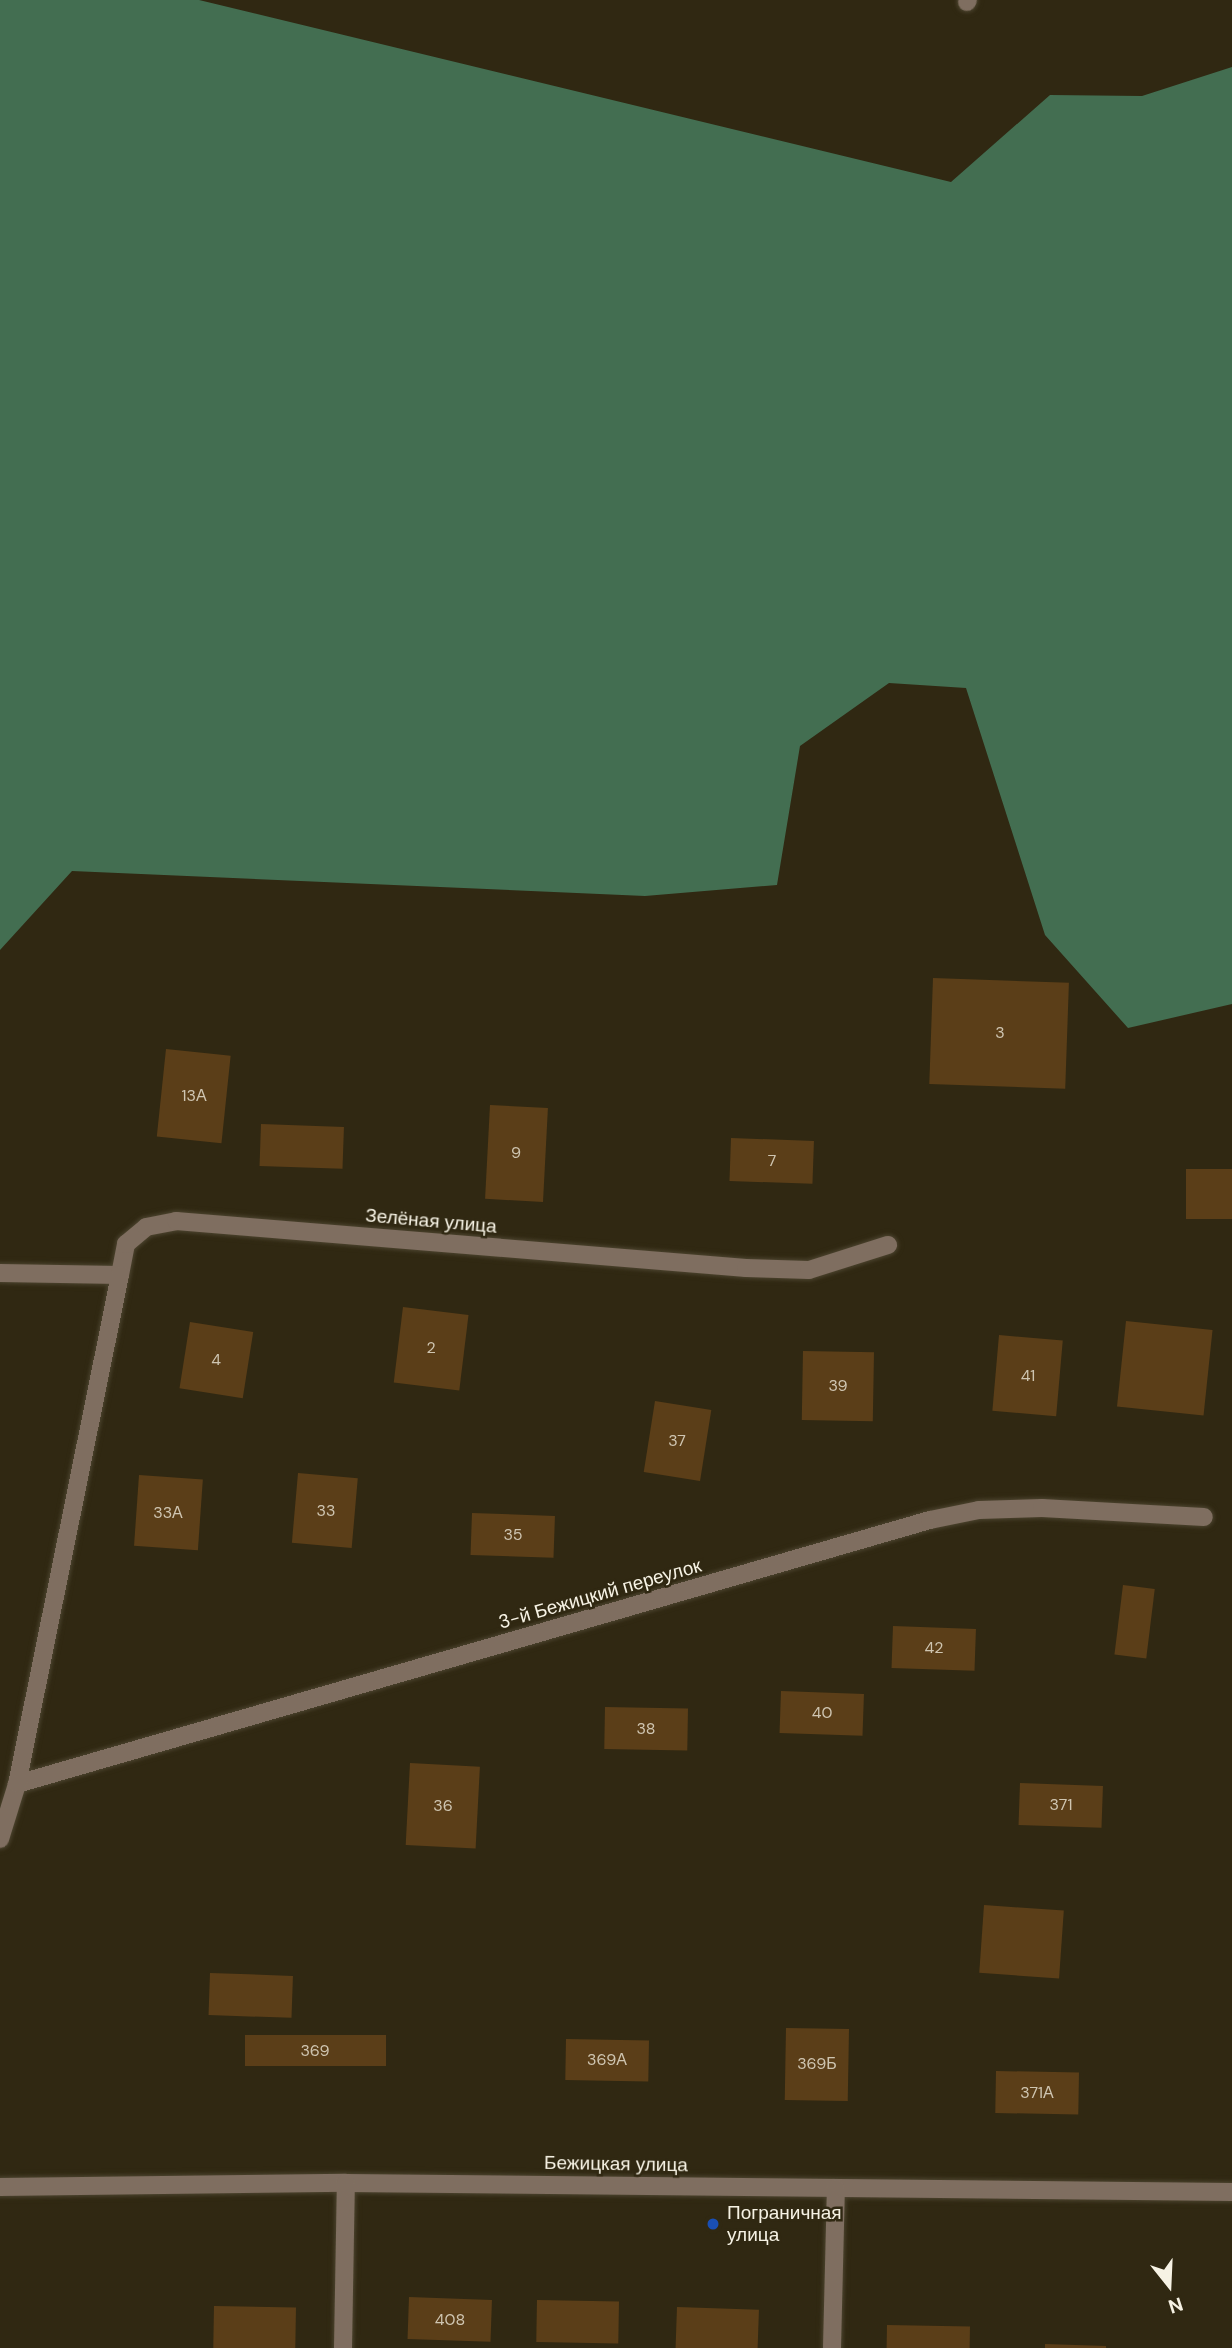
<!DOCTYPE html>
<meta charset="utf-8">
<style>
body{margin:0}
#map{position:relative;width:1232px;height:2348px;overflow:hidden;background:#302812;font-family:"DM Sans",sans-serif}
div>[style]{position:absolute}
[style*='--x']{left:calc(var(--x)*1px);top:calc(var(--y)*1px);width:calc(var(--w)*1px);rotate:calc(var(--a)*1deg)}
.forest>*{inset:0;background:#436e51}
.building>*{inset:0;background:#5b3e18;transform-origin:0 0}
.roads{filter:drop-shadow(0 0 2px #4c442f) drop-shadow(0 0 2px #4c442f)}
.minor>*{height:18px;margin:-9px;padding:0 9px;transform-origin:9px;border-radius:9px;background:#7f6e60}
.dots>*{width:19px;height:19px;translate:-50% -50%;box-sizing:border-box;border:4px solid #302812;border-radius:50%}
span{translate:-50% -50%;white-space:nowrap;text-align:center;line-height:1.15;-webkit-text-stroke:5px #302812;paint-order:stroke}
.number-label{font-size:16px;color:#cfc5b1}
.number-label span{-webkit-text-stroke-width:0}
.street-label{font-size:19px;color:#f6f2e4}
.poi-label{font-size:19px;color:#f6f2e4}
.left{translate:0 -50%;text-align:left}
.north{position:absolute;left:1134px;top:2250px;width:70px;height:70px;-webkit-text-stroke:5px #302812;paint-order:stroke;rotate:162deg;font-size:19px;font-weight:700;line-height:28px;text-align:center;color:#f6f2e4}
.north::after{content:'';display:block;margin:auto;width:24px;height:32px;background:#f6f2e4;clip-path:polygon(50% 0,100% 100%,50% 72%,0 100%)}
</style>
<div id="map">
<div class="forest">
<i style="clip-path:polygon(0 0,199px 0,951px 182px,1050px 95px,1142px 96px,1232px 67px,1232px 1004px,1128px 1028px,1045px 935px,966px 688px,889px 683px,800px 746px,777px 885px,645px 896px,72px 871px,0 950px)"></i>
</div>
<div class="building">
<i style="left:933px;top:978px;width:136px;height:106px;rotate:2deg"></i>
<i style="left:166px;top:1049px;width:65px;height:88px;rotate:6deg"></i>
<i style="left:490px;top:1105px;width:58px;height:94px;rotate:3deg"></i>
<i style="left:261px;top:1124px;width:83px;height:42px;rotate:2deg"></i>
<i style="left:731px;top:1138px;width:83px;height:43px;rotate:2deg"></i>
<i style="left:1232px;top:1169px;width:50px;height:46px;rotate:90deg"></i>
<i style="left:403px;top:1307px;width:66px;height:76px;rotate:7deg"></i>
<i style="left:1126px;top:1321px;width:87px;height:86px;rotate:6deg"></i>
<i style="left:190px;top:1322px;width:64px;height:67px;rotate:9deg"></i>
<i style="left:999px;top:1335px;width:64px;height:76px;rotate:5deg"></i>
<i style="left:803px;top:1351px;width:71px;height:69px;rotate:1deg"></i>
<i style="left:655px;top:1401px;width:57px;height:72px;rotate:9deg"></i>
<i style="left:298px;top:1473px;width:60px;height:70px;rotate:5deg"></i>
<i style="left:139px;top:1475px;width:64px;height:71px;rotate:4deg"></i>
<i style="left:472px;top:1513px;width:83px;height:42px;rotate:2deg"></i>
<i style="left:1123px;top:1585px;width:32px;height:70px;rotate:7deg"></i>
<i style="left:893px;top:1626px;width:83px;height:42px;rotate:2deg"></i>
<i style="left:781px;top:1691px;width:83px;height:42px;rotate:2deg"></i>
<i style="left:605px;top:1707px;width:83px;height:42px;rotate:1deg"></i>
<i style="left:410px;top:1763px;width:70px;height:82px;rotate:3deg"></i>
<i style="left:1020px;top:1783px;width:83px;height:42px;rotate:2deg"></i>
<i style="left:984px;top:1905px;width:80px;height:68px;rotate:4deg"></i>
<i style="left:210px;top:1973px;width:83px;height:42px;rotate:2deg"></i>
<i style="left:786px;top:2028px;width:63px;height:72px;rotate:1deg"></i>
<i style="left:245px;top:2035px;width:141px;height:31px"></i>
<i style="left:566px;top:2039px;width:83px;height:41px;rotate:1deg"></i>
<i style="left:996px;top:2071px;width:83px;height:42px;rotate:1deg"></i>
<i style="left:409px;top:2297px;width:83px;height:42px;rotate:2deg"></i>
<i style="left:537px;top:2300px;width:82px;height:42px;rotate:1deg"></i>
<i style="left:214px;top:2306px;width:82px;height:42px;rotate:1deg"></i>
<i style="left:677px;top:2307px;width:82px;height:41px;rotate:2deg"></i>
<i style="left:887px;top:2325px;width:83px;height:23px;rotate:1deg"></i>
<i style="clip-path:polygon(1045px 2344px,1106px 2346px,1106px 2348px,1045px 2348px)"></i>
</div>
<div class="roads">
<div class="minor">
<i style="--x:967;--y:2;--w:2;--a:-63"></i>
<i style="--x:0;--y:1273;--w:120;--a:1"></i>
<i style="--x:120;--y:1275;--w:32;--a:-79"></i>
<i style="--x:126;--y:1244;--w:26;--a:-40"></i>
<i style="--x:146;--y:1227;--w:31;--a:-11"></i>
<i style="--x:176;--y:1221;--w:572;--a:4.71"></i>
<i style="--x:746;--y:1268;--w:63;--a:1.8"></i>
<i style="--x:809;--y:1270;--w:83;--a:-17.6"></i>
<i style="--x:17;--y:1784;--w:950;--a:-16.13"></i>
<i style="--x:930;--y:1520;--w:50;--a:-11.5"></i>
<i style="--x:979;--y:1510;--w:63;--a:-1.8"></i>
<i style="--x:1042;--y:1508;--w:162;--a:3.2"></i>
<i style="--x:0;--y:1839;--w:58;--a:-72.8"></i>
<i style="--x:17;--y:1784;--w:519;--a:-78.56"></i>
<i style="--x:0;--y:2187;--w:346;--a:-0.7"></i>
<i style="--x:346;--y:2183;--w:886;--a:0.58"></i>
<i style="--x:343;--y:2348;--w:165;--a:-89"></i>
<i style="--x:832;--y:2348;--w:160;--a:-88.6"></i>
</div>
</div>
<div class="dots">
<i style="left:713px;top:2224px;background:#1a4fb4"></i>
</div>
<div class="number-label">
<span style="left:1000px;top:1033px">3</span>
<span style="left:194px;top:1096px">13А</span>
<span style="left:516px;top:1153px">9</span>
<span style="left:772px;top:1161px">7</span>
<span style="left:431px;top:1348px">2</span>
<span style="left:216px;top:1360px">4</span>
<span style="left:1028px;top:1376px">41</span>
<span style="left:838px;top:1386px">39</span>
<span style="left:677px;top:1441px">37</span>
<span style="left:326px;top:1511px">33</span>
<span style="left:168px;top:1513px">33А</span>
<span style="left:513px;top:1535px">35</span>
<span style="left:934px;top:1648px">42</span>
<span style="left:822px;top:1713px">40</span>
<span style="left:646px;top:1729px">38</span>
<span style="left:1061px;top:1805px">371</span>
<span style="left:443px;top:1806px">36</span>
<span style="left:315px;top:2051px">369</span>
<span style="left:607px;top:2060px">369А</span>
<span style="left:817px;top:2064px">369Б</span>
<span style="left:1037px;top:2093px">371А</span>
<span style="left:450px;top:2320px">408</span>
</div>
<div class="street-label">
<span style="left:431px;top:1221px;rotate:5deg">Зелёная улица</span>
<span style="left:600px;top:1594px;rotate:-16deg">3-й Бежицкий переулок</span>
<span style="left:616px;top:2164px;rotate:1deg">Бежицкая улица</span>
</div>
<div class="poi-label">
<span class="left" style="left:727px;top:2224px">Пограничная<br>улица</span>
</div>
<div class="north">N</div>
</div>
